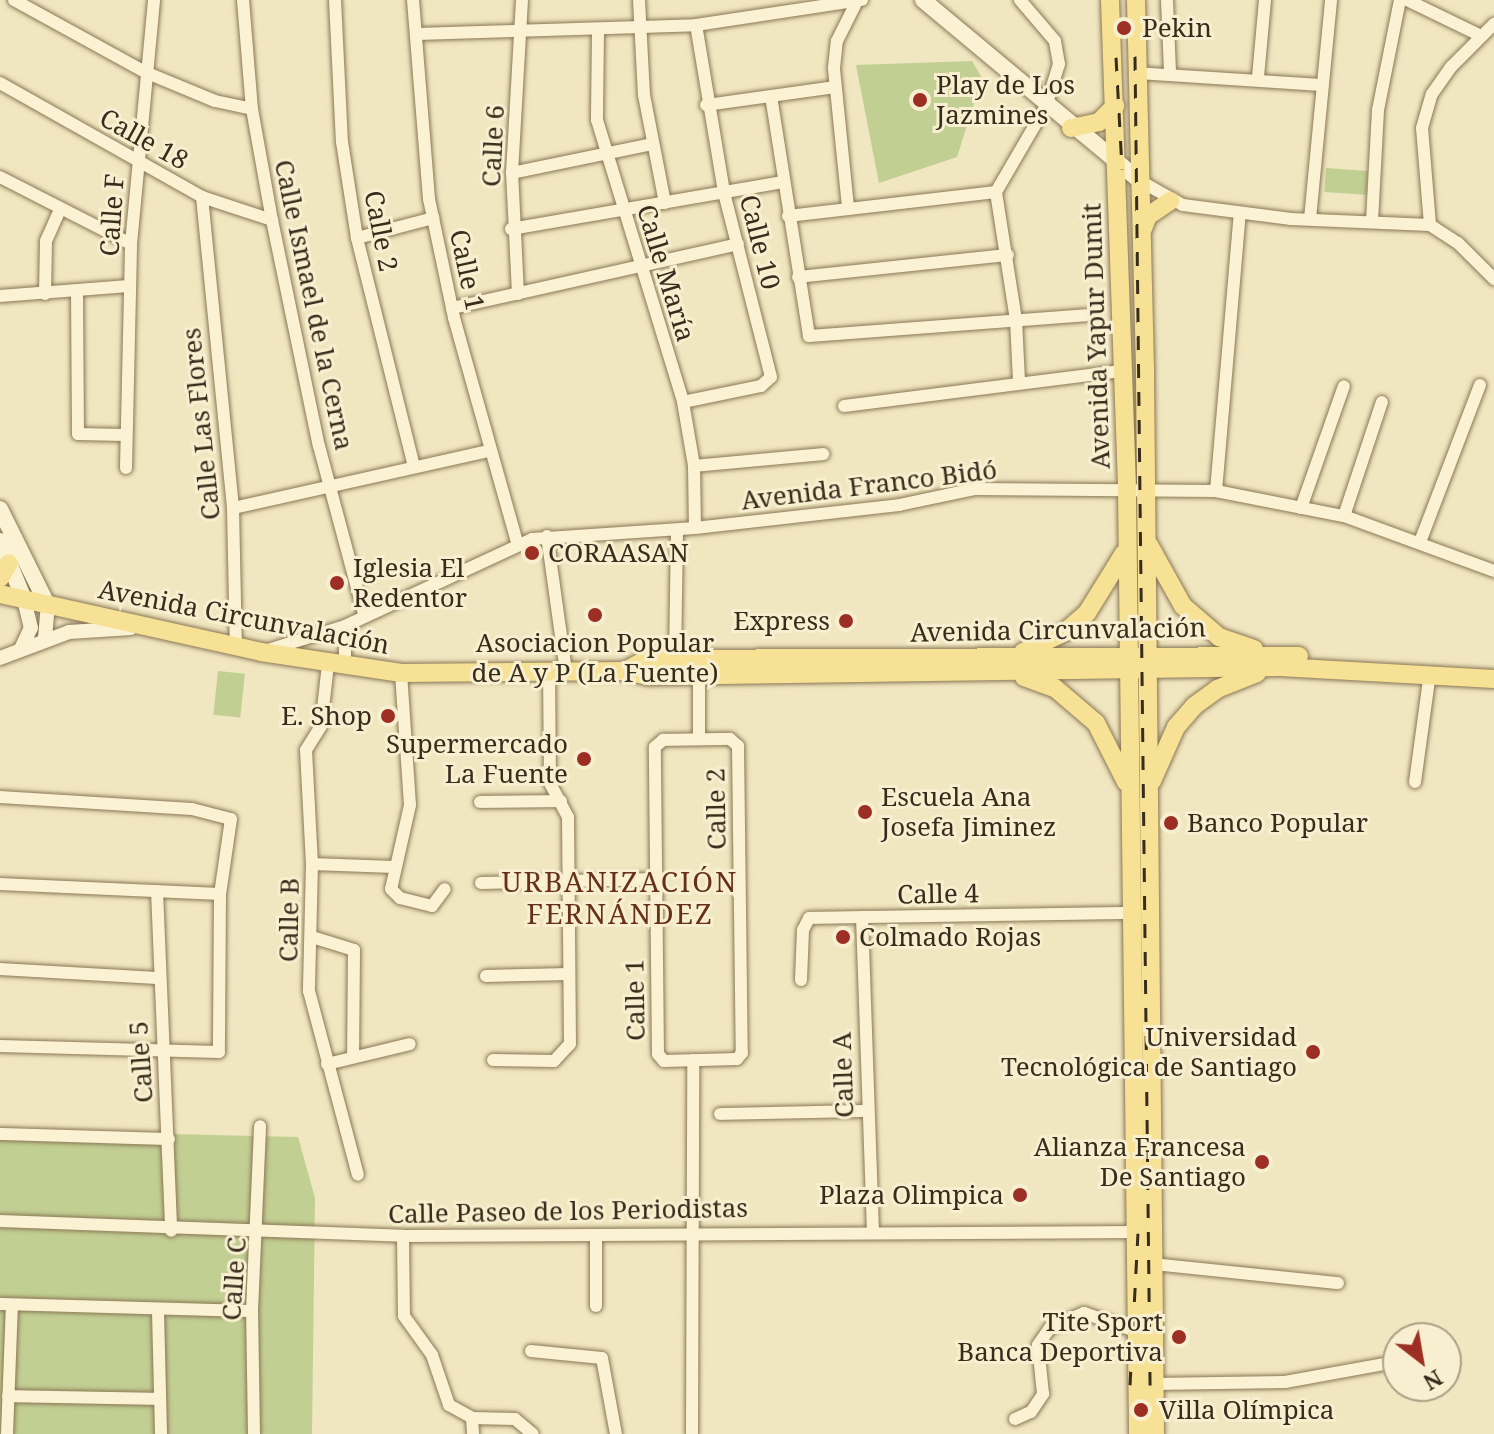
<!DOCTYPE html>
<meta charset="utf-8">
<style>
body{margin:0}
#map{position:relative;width:1494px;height:1434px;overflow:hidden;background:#f0e6bf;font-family:"Noto Serif",serif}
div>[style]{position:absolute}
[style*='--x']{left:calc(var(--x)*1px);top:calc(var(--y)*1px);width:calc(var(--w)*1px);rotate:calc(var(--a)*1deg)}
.green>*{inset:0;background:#c2cf93;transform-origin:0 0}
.roads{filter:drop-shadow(0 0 2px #8a7756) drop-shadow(0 0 2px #8a7756)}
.minor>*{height:12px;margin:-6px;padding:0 6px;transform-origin:6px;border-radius:6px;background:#fbf2d3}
.tertiary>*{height:14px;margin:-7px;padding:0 7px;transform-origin:7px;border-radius:7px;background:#fbf2d3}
.secondary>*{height:16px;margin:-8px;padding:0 8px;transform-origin:8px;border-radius:8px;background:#fbf2d3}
.primary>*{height:18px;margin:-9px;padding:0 9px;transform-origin:9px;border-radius:9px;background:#f6e194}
.rail>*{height:3px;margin-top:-1.5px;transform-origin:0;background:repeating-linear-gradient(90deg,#382c1c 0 14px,transparent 0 28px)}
.dots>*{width:22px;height:22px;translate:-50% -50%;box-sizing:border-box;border:4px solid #f7efcf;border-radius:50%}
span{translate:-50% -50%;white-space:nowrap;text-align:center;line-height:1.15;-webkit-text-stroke:6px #f7efcf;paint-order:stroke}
.poi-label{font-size:26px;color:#382c1c}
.left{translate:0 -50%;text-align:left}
.right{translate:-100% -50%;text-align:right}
.street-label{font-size:26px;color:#382c1c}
.neighbourhood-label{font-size:28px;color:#673119;letter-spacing:2px}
.north{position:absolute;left:1382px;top:1322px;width:80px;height:80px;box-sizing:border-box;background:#f7efcf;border:2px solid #aba187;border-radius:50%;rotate:149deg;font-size:22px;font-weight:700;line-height:32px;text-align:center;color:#382c1c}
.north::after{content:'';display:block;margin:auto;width:28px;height:36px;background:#9c2e23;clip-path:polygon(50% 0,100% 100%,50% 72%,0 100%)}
</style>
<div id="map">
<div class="green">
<i style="clip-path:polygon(972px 61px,982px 78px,957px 157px,879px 183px,856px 65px)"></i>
<i style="left:1326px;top:168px;width:42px;height:24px;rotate:4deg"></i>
<i style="left:218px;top:671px;width:27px;height:44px;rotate:6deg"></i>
<i style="clip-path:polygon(0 1130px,298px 1137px,315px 1198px,312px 1434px,0 1434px)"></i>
</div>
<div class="roads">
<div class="minor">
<i style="--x:14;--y:0;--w:149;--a:28.8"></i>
<i style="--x:145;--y:72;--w:76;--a:22.5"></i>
<i style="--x:215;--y:101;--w:38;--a:12"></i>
<i style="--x:243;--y:0;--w:109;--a:85.3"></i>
<i style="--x:252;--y:109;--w:113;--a:79.8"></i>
<i style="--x:272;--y:220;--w:231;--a:78.3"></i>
<i style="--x:319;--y:446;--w:174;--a:75"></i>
<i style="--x:335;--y:0;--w:142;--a:87.2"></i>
<i style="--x:342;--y:142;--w:97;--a:81.1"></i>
<i style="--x:357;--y:238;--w:236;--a:76"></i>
<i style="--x:413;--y:0;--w:200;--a:85.4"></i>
<i style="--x:429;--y:199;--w:122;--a:78.1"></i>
<i style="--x:454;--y:318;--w:233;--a:74.3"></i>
<i style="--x:639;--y:0;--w:95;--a:87"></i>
<i style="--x:644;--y:95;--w:110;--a:79"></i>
<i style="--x:1167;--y:0;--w:72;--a:87.6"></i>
<i style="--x:1407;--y:0;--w:82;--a:25.9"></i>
<i style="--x:598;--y:32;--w:88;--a:90.7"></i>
<i style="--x:597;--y:120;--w:295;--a:73"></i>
<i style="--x:683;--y:402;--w:65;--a:80.2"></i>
<i style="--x:694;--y:466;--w:62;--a:89.1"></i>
<i style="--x:417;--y:34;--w:279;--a:-1.8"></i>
<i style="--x:696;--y:25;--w:168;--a:-8.6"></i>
<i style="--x:1137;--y:73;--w:186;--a:3.7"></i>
<i style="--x:1258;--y:77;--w:77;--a:-84.8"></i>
<i style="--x:0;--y:83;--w:232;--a:29.4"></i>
<i style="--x:202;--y:197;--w:74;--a:18.2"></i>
<i style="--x:771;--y:96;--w:243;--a:81"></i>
<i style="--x:809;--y:336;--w:278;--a:-4.3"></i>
<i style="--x:706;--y:105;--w:130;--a:-7.9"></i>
<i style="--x:512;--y:173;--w:143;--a:-11.7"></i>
<i style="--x:0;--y:177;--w:147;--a:27.1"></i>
<i style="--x:1140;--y:181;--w:49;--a:29.2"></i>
<i style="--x:1183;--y:205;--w:109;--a:7.4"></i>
<i style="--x:1291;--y:219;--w:139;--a:2.5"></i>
<i style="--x:1430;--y:225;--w:33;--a:33"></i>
<i style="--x:1458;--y:243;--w:51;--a:45"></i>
<i style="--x:202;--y:197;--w:313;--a:84.3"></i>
<i style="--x:233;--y:508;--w:138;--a:88.8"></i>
<i style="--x:848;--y:207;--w:140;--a:-95.8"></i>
<i style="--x:834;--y:68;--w:27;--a:-84"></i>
<i style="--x:837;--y:41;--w:40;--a:-63.4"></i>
<i style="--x:788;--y:216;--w:209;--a:-6.6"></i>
<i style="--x:1310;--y:219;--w:220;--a:-84.5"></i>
<i style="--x:1372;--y:221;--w:111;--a:-86.9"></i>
<i style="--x:1378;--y:110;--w:112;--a:-78.7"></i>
<i style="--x:1430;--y:225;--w:97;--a:-94.7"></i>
<i style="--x:1422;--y:128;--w:35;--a:-74"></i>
<i style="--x:1432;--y:94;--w:33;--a:-55"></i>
<i style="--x:1451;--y:67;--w:61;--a:-45"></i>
<i style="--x:511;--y:229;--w:276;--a:-9.8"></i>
<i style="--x:357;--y:238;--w:79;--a:-14.7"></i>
<i style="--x:798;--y:277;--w:211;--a:-6"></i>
<i style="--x:77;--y:292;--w:142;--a:89.6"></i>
<i style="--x:78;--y:434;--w:47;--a:1.2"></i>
<i style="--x:45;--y:294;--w:53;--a:-88.9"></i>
<i style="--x:46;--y:241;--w:35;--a:-66"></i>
<i style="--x:518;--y:294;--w:121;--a:-92.8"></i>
<i style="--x:512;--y:173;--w:173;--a:-86.7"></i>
<i style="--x:0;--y:296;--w:129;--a:-4.4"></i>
<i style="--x:452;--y:308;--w:293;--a:-12.6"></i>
<i style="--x:1019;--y:381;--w:61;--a:-92.8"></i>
<i style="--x:1016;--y:320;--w:130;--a:-98.9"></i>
<i style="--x:996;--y:192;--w:99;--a:-59.8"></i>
<i style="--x:1046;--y:106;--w:44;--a:-72.8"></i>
<i style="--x:1059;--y:64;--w:23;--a:-100"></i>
<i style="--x:1055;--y:41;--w:54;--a:-130.5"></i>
<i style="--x:683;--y:402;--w:80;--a:-11.6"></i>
<i style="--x:761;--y:386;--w:13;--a:-42"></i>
<i style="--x:771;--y:377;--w:191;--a:-104.3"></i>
<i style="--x:724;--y:192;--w:169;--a:-99.5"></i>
<i style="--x:844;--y:406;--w:281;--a:-7.2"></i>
<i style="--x:694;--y:466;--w:130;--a:-5.3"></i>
<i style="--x:126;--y:468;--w:224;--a:-88.7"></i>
<i style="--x:131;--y:244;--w:245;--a:-84.6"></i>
<i style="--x:1216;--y:491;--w:279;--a:-85.1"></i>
<i style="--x:233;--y:508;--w:262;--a:-12.6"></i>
<i style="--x:1301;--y:508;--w:129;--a:-70.6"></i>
<i style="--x:1344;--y:516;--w:120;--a:-71.6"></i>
<i style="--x:547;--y:536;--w:136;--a:82"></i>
<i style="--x:1420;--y:542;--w:168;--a:-69.1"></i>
<i style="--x:268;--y:650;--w:81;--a:-17.3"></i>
<i style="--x:345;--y:626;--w:206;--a:-24.9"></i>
<i style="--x:532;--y:539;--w:163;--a:-3.9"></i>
<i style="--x:695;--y:528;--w:205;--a:-6.4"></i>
<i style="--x:899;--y:505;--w:78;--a:-11.9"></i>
<i style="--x:975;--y:489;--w:241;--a:0.5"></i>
<i style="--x:1216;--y:491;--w:130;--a:11.1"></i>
<i style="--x:1344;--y:516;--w:160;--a:20.1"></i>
<i style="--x:675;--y:659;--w:129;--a:-89.1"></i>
<i style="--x:328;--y:664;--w:62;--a:96.4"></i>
<i style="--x:321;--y:726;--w:28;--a:122"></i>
<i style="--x:306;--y:750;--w:114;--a:87"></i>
<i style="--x:312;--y:864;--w:127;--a:91.4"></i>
<i style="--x:309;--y:991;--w:190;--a:75.1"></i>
<i style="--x:345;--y:666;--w:40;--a:-90"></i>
<i style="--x:699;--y:671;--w:68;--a:90"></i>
<i style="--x:401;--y:673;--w:132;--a:86.1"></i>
<i style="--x:410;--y:805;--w:86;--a:102.7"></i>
<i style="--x:391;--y:889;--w:13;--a:45"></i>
<i style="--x:400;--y:898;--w:33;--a:14"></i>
<i style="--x:432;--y:906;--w:21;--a:-53"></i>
<i style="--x:730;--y:739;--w:11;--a:41"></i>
<i style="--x:738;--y:746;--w:307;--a:89.3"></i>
<i style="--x:742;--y:1053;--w:8;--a:130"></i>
<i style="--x:737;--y:1059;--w:73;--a:178.4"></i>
<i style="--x:664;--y:1061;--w:9;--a:-131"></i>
<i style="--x:658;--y:1054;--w:307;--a:-90.6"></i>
<i style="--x:655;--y:747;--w:11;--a:-41"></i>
<i style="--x:663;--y:740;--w:67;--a:-0.9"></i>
<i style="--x:1415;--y:782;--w:110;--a:-82.2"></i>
<i style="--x:0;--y:797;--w:192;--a:3.6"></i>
<i style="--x:192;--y:809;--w:40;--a:14.4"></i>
<i style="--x:231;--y:819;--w:76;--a:98.3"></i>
<i style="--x:220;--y:894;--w:158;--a:90.4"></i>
<i style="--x:219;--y:1052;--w:219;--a:-178.4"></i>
<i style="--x:480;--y:802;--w:81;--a:-0.7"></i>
<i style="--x:312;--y:864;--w:82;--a:2.1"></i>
<i style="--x:481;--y:883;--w:174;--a:-1.3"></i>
<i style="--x:0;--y:884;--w:220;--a:2.6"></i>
<i style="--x:157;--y:891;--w:340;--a:87.6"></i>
<i style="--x:862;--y:917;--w:315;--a:88"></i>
<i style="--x:312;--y:937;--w:44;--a:17.2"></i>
<i style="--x:354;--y:950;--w:107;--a:90.5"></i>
<i style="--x:0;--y:969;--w:157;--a:3.3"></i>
<i style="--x:486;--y:976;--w:83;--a:-1.4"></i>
<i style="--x:801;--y:980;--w:50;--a:-87.7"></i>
<i style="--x:803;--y:930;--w:13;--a:-63"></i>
<i style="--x:809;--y:918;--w:323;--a:-0.9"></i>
<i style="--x:493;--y:1060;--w:61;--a:0.9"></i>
<i style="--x:554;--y:1061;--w:23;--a:-47"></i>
<i style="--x:570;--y:1044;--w:227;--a:-90.5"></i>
<i style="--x:568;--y:817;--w:38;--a:-118"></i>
<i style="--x:550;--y:783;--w:111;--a:-90.5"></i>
<i style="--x:327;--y:1064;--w:85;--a:-13.5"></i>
<i style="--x:720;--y:1114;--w:146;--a:-1.2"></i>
<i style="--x:0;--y:1134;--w:169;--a:1.7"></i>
<i style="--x:0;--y:1221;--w:403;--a:2.1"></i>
<i style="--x:403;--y:1236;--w:733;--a:-0.31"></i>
<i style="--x:403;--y:1236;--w:80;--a:89.3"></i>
<i style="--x:404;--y:1316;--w:48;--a:54.3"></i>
<i style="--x:432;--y:1355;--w:53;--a:71.2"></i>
<i style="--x:449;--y:1405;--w:26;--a:29"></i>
<i style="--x:472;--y:1418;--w:43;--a:1.3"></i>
<i style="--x:515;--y:1419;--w:23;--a:40"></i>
<i style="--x:1153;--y:1264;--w:186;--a:5.9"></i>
<i style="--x:0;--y:1304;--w:252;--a:1.6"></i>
<i style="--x:596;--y:1306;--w:70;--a:-90"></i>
<i style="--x:158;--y:1311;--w:123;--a:88.6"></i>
<i style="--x:531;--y:1351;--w:71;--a:5.6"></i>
<i style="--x:602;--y:1358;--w:77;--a:79.6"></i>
<i style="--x:1154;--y:1384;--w:131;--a:-0.9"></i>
<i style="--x:1285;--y:1382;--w:107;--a:-10.3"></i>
<i style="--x:8;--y:1396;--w:151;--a:1.1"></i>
<i style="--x:472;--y:1418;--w:16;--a:86"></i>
<i style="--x:1015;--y:1419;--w:17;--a:-24"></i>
<i style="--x:1031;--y:1412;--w:22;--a:-56"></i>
<i style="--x:1043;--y:1394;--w:49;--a:-95.8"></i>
<i style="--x:1038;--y:1345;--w:21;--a:-55"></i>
<i style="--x:1050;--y:1328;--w:37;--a:-24"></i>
<i style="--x:1084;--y:1313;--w:57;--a:19.4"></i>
<i style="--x:7;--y:1434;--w:129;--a:-87.8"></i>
<i style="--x:254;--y:1434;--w:123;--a:-90.9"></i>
<i style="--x:252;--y:1311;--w:185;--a:-87.5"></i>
<i style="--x:692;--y:1434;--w:374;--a:-89.8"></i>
</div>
<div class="tertiary">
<i style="--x:45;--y:638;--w:32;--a:-85"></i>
<i style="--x:21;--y:649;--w:23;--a:-65"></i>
<i style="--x:31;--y:628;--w:30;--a:-104"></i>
<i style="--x:0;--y:658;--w:74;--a:-20.6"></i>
<i style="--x:69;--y:632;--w:62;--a:-3.7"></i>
</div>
<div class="secondary">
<i style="--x:923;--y:0;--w:283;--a:39.8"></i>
<i style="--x:0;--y:509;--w:108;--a:63.7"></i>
<i style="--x:0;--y:541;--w:63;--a:67.5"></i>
</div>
<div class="primary">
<i style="--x:1110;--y:0;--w:488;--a:88"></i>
<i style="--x:1127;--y:488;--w:946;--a:89.33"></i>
<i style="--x:1136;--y:0;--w:374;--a:88.6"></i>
<i style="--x:1145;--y:374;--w:1060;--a:89.46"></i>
<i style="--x:1071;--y:128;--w:29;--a:-12"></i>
<i style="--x:1099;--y:122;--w:23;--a:-45"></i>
<i style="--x:1142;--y:231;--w:16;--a:-68"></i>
<i style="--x:1148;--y:216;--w:27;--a:-34"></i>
<i style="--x:1149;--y:545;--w:70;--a:60.9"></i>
<i style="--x:1183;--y:606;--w:48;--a:40.7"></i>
<i style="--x:1219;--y:637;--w:37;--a:19"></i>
<i style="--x:0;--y:578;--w:17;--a:-59"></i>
<i style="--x:0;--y:594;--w:267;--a:12.5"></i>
<i style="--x:261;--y:652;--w:142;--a:8.5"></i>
<i style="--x:401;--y:673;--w:224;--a:-0.5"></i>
<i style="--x:625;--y:671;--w:25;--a:12"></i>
<i style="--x:649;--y:676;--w:631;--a:-0.82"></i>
<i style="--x:1280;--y:667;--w:214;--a:3.2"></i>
<i style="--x:1023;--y:652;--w:47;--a:-25.5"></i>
<i style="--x:1065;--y:632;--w:29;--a:-41"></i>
<i style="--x:1087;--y:613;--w:70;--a:-58.3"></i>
<i style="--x:625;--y:671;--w:26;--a:-28"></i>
<i style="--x:648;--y:659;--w:651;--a:-0.26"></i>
<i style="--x:1024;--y:677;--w:33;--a:20"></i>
<i style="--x:1055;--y:688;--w:54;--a:40.5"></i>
<i style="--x:1096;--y:723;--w:66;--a:63"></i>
<i style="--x:1152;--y:781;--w:59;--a:-66"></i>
<i style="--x:1176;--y:727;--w:28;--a:-49"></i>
<i style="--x:1194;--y:706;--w:29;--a:-36"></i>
<i style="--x:1217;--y:689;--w:43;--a:-21.8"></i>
</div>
</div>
<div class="rail">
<i style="--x:1135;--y:56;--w:1329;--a:89.35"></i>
<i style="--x:1116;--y:57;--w:112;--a:86.9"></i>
<i style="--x:1130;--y:1385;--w:152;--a:-87"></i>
</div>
<div class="dots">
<i style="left:1124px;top:28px;background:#9c2e23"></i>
<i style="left:920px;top:100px;background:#9c2e23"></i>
<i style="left:532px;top:553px;background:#9c2e23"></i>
<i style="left:337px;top:583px;background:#9c2e23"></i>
<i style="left:595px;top:615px;background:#9c2e23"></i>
<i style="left:846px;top:621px;background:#9c2e23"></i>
<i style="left:388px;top:716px;background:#9c2e23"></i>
<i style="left:584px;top:759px;background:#9c2e23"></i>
<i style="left:865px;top:812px;background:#9c2e23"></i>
<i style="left:1171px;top:823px;background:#9c2e23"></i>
<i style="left:843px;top:937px;background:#9c2e23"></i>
<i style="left:1313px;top:1052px;background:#9c2e23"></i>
<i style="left:1262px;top:1162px;background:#9c2e23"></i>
<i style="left:1020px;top:1195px;background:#9c2e23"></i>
<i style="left:1179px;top:1337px;background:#9c2e23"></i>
<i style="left:1141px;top:1410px;background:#9c2e23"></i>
</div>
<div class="poi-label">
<span class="left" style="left:1142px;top:28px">Pekin</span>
<span class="left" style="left:936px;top:100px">Play de Los<br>Jazmines</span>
<span class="left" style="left:548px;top:553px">CORAASAN</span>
<span class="left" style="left:353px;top:583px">Iglesia El<br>Redentor</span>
<span class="right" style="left:830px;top:621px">Express</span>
<span style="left:595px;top:658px">Asociacion Popular<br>de A y P (La Fuente)</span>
<span class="right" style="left:372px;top:716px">E. Shop</span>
<span class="right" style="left:568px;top:759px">Supermercado<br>La Fuente</span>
<span class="left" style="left:881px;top:812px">Escuela Ana<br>Josefa Jiminez</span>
<span class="left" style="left:1187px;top:823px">Banco Popular</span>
<span class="left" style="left:859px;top:937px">Colmado Rojas</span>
<span class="right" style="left:1297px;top:1052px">Universidad<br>Tecnológica de Santiago</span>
<span class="right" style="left:1246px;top:1162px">Alianza Francesa<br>De Santiago</span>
<span class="right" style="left:1004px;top:1195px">Plaza Olimpica</span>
<span class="right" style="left:1163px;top:1337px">Tite Sport<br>Banca Deportiva</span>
<span class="left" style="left:1159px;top:1410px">Villa Olímpica</span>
</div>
<div class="street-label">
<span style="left:144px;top:139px;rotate:29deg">Calle 18</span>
<span style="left:493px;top:146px;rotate:-87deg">Calle 6</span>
<span style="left:112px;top:215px;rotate:-86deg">Calle F</span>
<span style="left:381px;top:231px;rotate:79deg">Calle 2</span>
<span style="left:760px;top:242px;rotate:76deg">Calle 10</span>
<span style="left:467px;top:270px;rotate:78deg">Calle 1</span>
<span style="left:666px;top:273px;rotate:73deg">Calle María</span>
<span style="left:314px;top:305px;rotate:78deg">Calle Ismael de la Cerna</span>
<span style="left:1096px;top:336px;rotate:-92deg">Avenida Yapur Dumit</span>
<span style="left:201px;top:424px;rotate:-96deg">Calle Las Flores</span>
<span style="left:869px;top:485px;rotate:-7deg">Avenida Franco Bidó</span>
<span style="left:244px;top:617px;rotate:11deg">Avenida Circunvalación</span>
<span style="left:1058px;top:630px;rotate:-1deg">Avenida Circunvalación</span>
<span style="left:716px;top:809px;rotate:-91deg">Calle 2</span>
<span style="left:938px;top:894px;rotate:-1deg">Calle 4</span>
<span style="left:289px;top:920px;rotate:-89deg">Calle B</span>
<span style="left:635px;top:1000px;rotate:-91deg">Calle 1</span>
<span style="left:141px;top:1062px;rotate:-94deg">Calle 5</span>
<span style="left:843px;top:1075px;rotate:-92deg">Calle A</span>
<span style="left:568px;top:1211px;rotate:-1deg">Calle Paseo de los Periodistas</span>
<span style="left:234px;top:1279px;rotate:-86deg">Calle C</span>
</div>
<div class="neighbourhood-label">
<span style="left:620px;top:897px">URBANIZACIÓN<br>FERNÁNDEZ</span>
</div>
<div class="north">N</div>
</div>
